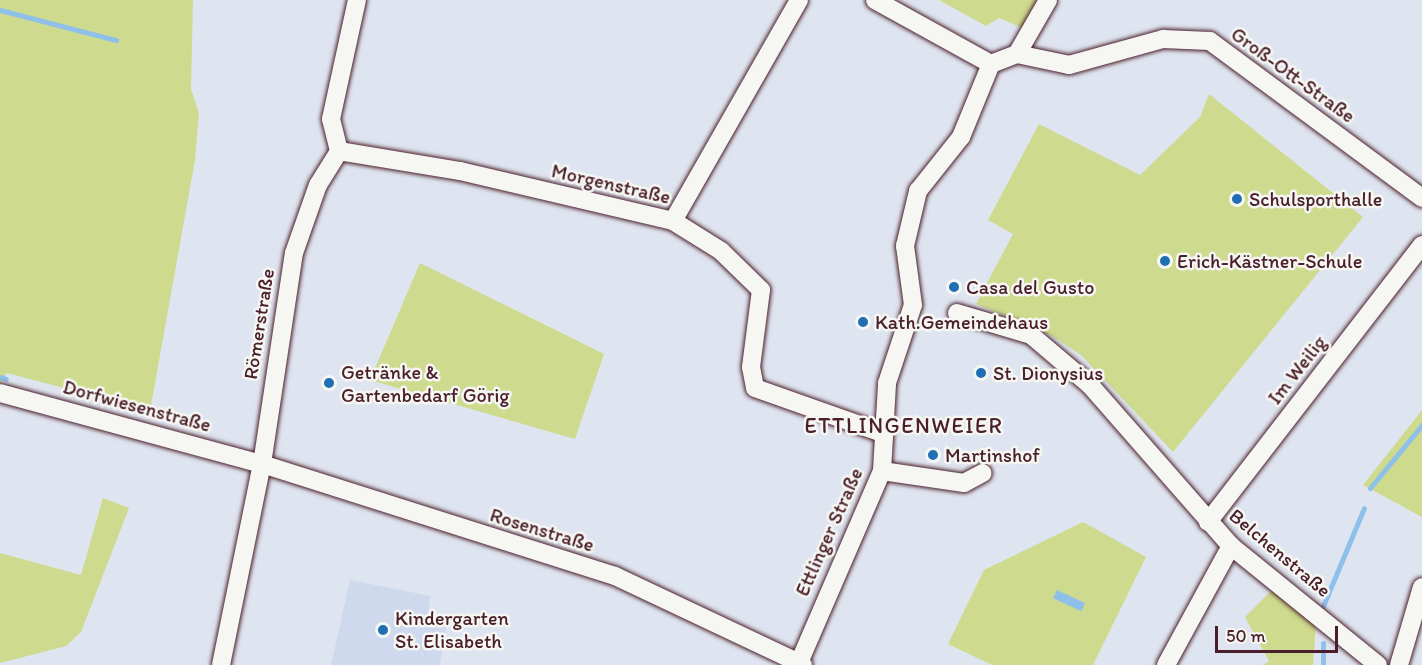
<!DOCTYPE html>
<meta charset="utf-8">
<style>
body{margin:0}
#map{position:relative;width:1422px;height:665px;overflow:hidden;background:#dfe5f0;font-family:Itim,sans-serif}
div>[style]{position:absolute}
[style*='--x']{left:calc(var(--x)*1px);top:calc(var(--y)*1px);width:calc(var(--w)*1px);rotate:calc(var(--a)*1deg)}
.built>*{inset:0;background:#ced9ee}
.green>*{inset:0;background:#ceda8d}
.water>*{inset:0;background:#8ec0ea;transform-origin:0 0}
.stream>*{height:5px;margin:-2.5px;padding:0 2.5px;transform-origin:2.5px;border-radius:2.5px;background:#8ec0ea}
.roads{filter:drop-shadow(0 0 2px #4a1f2b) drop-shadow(0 0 2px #4a1f2b)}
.street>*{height:18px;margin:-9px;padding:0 9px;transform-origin:9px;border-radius:9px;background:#f6f6f2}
.dots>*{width:16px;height:16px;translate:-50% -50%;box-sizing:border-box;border:3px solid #f6f6f2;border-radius:50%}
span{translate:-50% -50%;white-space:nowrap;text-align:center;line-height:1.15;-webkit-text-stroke:5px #f6f6f2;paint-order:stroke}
.street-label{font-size:20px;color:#4a1f2b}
.poi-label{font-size:20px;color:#4a1f2b}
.left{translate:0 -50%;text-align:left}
.quarter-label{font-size:22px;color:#4a1f2b;letter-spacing:1.5px}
.scale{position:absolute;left:1215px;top:626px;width:123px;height:27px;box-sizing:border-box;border:3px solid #4a1f2b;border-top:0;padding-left:8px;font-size:18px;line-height:21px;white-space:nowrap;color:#4a1f2b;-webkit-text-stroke:4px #f6f6f2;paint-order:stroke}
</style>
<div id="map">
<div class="built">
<i style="clip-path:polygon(350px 580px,431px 596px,427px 617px,447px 621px,440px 665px,331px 665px)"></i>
</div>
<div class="green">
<i style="clip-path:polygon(0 0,193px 0,191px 89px,199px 113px,195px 160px,150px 411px,7px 373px,0 384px)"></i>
<i style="clip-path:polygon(939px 0,1038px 0,1022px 28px,999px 18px,986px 26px)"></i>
<i style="clip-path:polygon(1209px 94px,1363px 217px,1173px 452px,1081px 355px,1052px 336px,976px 304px,1013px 234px,988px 220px,1039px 124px,1140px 175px,1200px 117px)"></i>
<i style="clip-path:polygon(420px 263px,604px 354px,575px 439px,370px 380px)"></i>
<i style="clip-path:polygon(1422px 410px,1422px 517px,1363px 485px)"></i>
<i style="clip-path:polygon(103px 498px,129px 508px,81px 632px,66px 646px,0 663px,0 553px,81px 575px)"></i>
<i style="clip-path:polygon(1083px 522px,1146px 557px,1093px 665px,992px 665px,948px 644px,984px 570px)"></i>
<i style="clip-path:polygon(1275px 587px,1316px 624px,1313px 665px,1263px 665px,1269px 661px,1245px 617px)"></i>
</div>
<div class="water">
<i style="left:1057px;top:590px;width:31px;height:9px;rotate:25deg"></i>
</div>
<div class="stream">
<i style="--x:0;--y:10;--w:120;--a:14.5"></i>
<i style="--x:0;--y:377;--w:6;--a:18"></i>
<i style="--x:1370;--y:488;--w:82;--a:-50.5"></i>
<i style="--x:1323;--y:606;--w:106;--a:-67.3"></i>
<i style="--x:1323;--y:665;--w:22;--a:-90"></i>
</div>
<div class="roads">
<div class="street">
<i style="--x:875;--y:0;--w:132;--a:28.9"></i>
<i style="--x:1017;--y:54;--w:53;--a:11.9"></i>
<i style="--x:1069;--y:65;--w:98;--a:-15.5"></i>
<i style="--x:1163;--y:39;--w:47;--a:2.4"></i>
<i style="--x:1210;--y:41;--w:264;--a:36.5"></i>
<i style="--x:339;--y:151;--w:123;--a:9.4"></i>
<i style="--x:460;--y:171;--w:219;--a:13.2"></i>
<i style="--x:673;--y:221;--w:57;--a:32"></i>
<i style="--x:721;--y:251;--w:56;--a:44.3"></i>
<i style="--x:761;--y:290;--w:78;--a:97.4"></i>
<i style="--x:751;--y:367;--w:21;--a:79"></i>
<i style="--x:755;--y:388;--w:135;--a:19.5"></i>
<i style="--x:339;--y:151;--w:33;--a:-104"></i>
<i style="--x:331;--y:119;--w:122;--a:-77.7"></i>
<i style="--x:673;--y:221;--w:254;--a:-60.3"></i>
<i style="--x:957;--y:313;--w:77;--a:16.6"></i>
<i style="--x:1031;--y:335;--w:77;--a:40.3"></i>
<i style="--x:1090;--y:385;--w:214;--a:48.8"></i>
<i style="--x:1231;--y:546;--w:189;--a:39"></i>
<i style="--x:0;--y:393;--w:271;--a:15.2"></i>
<i style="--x:262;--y:464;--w:370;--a:17.6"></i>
<i style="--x:615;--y:576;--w:208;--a:25.3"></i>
<i style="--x:882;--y:471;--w:83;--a:8.3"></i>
<i style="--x:964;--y:483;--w:21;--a:-28"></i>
<i style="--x:1208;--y:522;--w:350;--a:-52.3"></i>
<i style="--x:221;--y:665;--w:205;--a:-78.5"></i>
<i style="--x:262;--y:464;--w:213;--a:-81.4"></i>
<i style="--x:294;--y:253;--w:72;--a:-70.6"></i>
<i style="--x:318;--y:185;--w:40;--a:-58"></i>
<i style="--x:798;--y:665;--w:211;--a:-66.6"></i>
<i style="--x:882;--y:471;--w:88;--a:-86.7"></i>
<i style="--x:887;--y:383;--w:82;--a:-71.6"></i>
<i style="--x:913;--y:305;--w:60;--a:-97.7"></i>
<i style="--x:905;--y:246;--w:57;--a:-76.7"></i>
<i style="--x:918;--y:191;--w:69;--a:-51.5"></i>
<i style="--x:961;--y:137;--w:79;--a:-67.7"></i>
<i style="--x:991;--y:64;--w:28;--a:-21"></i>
<i style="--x:1017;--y:54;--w:62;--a:-60.1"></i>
<i style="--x:1166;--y:665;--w:136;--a:-61.4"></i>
<i style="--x:1399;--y:665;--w:81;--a:-73.6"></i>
</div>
</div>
<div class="dots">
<i style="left:1237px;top:199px;background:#1f6fb2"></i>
<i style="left:1165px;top:261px;background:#1f6fb2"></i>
<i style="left:954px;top:287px;background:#1f6fb2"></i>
<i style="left:863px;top:322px;background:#1f6fb2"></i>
<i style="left:981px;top:373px;background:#1f6fb2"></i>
<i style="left:329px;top:383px;background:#1f6fb2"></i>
<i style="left:933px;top:455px;background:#1f6fb2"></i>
<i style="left:383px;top:630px;background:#1f6fb2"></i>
</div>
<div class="street-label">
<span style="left:1293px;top:75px;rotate:36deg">Groß-Ott-Straße</span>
<span style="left:611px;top:184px;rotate:13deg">Morgenstraße</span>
<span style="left:259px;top:324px;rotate:-81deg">Römerstraße</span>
<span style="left:1297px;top:370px;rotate:-52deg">Im Weilig</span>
<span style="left:137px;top:406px;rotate:15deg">Dorfwiesenstraße</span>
<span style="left:542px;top:530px;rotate:17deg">Rosenstraße</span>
<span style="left:829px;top:532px;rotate:-66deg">Ettlinger Straße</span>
<span style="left:1280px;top:553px;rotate:40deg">Belchenstraße</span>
</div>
<div class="poi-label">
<span class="left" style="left:1249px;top:199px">Schulsporthalle</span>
<span class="left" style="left:1177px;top:261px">Erich-Kästner-Schule</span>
<span class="left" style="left:966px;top:287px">Casa del Gusto</span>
<span class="left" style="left:875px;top:322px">Kath.Gemeindehaus</span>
<span class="left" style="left:341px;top:384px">Getränke &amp;<br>Gartenbedarf Görig</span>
<span class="left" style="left:993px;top:373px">St. Dionysius</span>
<span class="left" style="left:945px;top:455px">Martinshof</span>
<span class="left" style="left:395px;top:630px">Kindergarten<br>St. Elisabeth</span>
</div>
<div class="quarter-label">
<span style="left:904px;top:426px">ETTLINGENWEIER</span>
</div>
<div class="scale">50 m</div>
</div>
